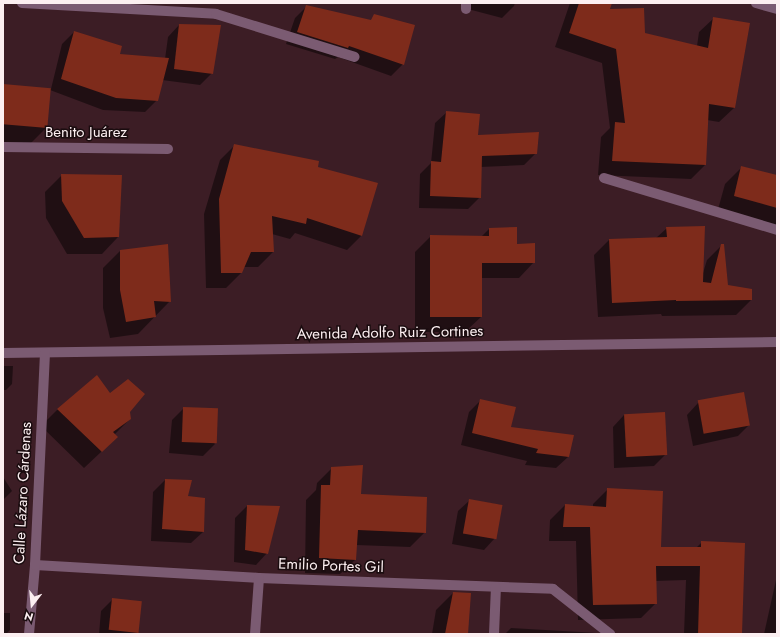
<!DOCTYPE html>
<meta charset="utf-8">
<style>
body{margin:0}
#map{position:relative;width:780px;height:637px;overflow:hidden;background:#3c1d25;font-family:Jost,sans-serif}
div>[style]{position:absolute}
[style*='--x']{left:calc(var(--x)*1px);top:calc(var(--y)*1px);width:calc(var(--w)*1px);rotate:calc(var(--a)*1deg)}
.shadow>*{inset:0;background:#0007}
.building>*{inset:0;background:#7e2b1b;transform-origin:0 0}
.street>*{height:10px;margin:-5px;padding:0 5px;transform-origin:5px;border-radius:5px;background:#7b5b72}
span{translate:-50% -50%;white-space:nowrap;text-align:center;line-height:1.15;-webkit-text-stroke:3px #1a0c0f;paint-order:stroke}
.street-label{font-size:15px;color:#fceff1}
.frame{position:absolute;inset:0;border:4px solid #fceff1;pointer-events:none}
.north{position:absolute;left:12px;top:585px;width:40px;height:40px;-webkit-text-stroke:3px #1a0c0f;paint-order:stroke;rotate:196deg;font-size:11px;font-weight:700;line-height:16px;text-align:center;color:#fceff1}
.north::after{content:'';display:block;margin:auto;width:14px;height:18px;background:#fceff1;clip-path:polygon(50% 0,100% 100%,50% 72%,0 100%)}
</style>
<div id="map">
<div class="shadow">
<i style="clip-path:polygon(465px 3px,515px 3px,514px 6px,502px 18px,464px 8px)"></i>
<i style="clip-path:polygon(570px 3px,611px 3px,609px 10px,644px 34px,697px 46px,699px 32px,714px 18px,749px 24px,734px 108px,719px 122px,707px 120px,705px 165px,691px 179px,598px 175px,601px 137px,610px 128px,602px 63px,555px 47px)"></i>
<i style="clip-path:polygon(307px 6px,403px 64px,391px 76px,338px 57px,335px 59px,286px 44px,295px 18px)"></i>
<i style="clip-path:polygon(179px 25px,212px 73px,200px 85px,162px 80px,157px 100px,145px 112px,103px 110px,50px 90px,46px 128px,29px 145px,3px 142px,3px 85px,51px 89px,62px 44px,74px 32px,118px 55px,165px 59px,168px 37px)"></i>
<i style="clip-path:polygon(447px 112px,477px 136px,536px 153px,524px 165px,480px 167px,480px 197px,468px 209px,419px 208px,420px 174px,431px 163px,435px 123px)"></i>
<i style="clip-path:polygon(235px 145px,362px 235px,347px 250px,295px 233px,290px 239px,272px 234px,273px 252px,258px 267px,244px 267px,241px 273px,226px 288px,206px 288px,204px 214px,220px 160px)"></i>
<i style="clip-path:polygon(742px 167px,777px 176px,777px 229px,717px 213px,725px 184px)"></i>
<i style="clip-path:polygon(62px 175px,118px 237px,102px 254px,67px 254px,46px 218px,45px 192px)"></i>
<i style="clip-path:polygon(516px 228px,516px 245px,534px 262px,519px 278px,481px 278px,481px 317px,465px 332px,415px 332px,415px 252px,431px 236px,481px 237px,489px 229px)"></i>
<i style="clip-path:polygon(667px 228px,703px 273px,707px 260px,722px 245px,727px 286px,751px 300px,736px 315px,662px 316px,661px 314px,598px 317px,594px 255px,609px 240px,656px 238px)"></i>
<i style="clip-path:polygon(120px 251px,170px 301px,138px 334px,110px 338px,103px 308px,103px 268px)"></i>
<i style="clip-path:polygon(3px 366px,13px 366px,12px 384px,6px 390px,3px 390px)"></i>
<i style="clip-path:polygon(109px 394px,129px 412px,130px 419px,114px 435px,117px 437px,84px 468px,41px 426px,58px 409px)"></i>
<i style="clip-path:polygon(743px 394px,749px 425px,738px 436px,693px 446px,687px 415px,698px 403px)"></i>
<i style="clip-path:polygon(481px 400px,510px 428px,568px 457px,556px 468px,525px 465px,527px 461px,461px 445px,469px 412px)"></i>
<i style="clip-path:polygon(184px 408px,215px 444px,203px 456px,169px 453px,172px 420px)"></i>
<i style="clip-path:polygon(624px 415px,666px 454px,654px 466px,614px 468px,613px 427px)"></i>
<i style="clip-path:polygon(332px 468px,360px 495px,425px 532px,410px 547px,356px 545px,355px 560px,340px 574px,305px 573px,306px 500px,316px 490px,317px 483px)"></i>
<i style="clip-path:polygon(3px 477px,12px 491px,3px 500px)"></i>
<i style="clip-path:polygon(165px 480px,187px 497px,203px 532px,191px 543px,151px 541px,153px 492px)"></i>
<i style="clip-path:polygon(608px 489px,660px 548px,696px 548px,702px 542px,741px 634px,684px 634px,686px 580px,655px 581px,656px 603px,641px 618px,578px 620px,576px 541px,549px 541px,550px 520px,565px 505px,593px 507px,593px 504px)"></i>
<i style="clip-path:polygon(470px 500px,501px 505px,495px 538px,484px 550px,452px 544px,458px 511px)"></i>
<i style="clip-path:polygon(247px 506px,267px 553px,256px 565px,234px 562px,235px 518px)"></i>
<i style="clip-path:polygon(776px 580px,777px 634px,764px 634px)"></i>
<i style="clip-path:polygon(453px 593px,467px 634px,432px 634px,436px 610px)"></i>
<i style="clip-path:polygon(113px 599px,138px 632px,136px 634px,99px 634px,101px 611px)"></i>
<i style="clip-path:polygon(3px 613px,10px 613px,10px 630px,6px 634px,3px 634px)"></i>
<i style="clip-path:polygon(511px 628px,597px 633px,598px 634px,505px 634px)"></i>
</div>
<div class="building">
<i style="clip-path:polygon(579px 3px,612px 3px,610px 9px,644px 8px,645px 33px,708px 48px,713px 17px,750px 23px,735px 108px,709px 104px,706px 165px,612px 161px,615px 122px,625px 123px,616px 49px,569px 33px)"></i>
<i style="clip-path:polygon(306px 5px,371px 20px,374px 14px,415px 25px,404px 65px,349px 46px,348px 48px,297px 32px)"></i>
<i style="clip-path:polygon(179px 24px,221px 25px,213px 74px,174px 69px)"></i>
<i style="clip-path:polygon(74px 31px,122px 46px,120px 54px,169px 58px,158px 101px,116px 98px,61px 79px)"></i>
<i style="left:3px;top:84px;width:48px;height:40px;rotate:5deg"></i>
<i style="clip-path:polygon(446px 111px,480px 114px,478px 135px,539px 132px,537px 154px,482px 156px,481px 198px,430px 196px,431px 161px,441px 162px)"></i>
<i style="clip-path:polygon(234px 144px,319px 161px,318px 167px,378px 183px,362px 236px,307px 218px,306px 224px,272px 216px,274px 252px,251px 252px,242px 273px,221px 273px,219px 199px)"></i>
<i style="clip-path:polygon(741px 166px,777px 175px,777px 208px,734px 196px)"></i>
<i style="clip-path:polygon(61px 174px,122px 175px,119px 237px,84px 238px,62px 201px)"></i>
<i style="clip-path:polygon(705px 226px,703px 282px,711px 283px,721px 244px,724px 244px,728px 285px,752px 289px,752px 300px,676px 301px,676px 300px,612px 303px,609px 239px,667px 237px,666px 227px)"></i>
<i style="clip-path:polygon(517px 227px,517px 244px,535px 243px,535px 263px,482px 263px,482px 317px,430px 317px,430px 235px,489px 236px,489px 228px)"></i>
<i style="clip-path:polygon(168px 244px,171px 302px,154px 301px,156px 317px,126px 322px,120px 290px,120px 250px)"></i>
<i style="clip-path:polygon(97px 375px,110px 393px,128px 379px,145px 394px,130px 412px,131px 419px,113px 432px,118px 437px,102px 452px,57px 409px)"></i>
<i style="left:744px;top:392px;width:34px;height:47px;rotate:80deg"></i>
<i style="clip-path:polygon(480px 399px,516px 407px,511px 427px,574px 435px,569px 457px,536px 453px,538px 449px,472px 433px)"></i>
<i style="left:183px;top:407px;width:35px;height:35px;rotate:2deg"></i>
<i style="left:665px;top:412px;width:43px;height:41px;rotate:87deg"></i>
<i style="clip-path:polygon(363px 465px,361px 494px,427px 497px,426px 533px,358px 530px,356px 560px,319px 558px,321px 485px,330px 485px,331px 467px)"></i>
<i style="clip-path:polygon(165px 479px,192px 480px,188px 496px,205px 498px,204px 532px,162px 529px)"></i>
<i style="clip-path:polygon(607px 488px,663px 491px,661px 547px,701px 547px,701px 541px,745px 543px,742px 634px,698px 634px,700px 566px,656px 566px,657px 604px,593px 605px,590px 527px,563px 527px,565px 504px,606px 507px)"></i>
<i style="left:469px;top:499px;width:34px;height:35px;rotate:10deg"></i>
<i style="clip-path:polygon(247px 505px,280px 506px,268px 554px,245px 550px)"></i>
<i style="clip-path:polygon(453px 592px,471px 593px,468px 634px,445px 634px)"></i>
<i style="left:112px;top:598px;width:30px;height:32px;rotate:6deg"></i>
</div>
<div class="street">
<i style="--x:22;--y:3;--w:194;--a:3.2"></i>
<i style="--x:216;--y:14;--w:145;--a:17.2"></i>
<i style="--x:756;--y:3;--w:22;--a:16"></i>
<i style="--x:466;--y:9;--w:6;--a:-90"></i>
<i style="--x:3;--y:147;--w:165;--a:0.7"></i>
<i style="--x:604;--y:178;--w:181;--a:16.7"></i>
<i style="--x:3;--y:353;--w:774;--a:-0.81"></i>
<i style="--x:35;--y:565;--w:224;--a:3.3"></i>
<i style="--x:259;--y:578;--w:294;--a:2.1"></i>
<i style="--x:553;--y:589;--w:73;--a:38.3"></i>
<i style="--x:29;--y:634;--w:69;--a:-85"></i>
<i style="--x:35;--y:565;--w:212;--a:-87.3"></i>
<i style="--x:255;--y:634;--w:56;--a:-85.9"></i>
<i style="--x:494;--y:634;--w:47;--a:-87.6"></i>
</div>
<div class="street-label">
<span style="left:86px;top:133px">Benito Juárez</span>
<span style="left:390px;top:333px;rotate:-1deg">Avenida Adolfo Ruiz Cortines</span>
<span style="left:23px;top:493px;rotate:-87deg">Calle Lázaro Cárdenas</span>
<span style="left:331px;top:566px;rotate:2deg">Emilio Portes Gil</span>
</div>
<div class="frame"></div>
<div class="north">N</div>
</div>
